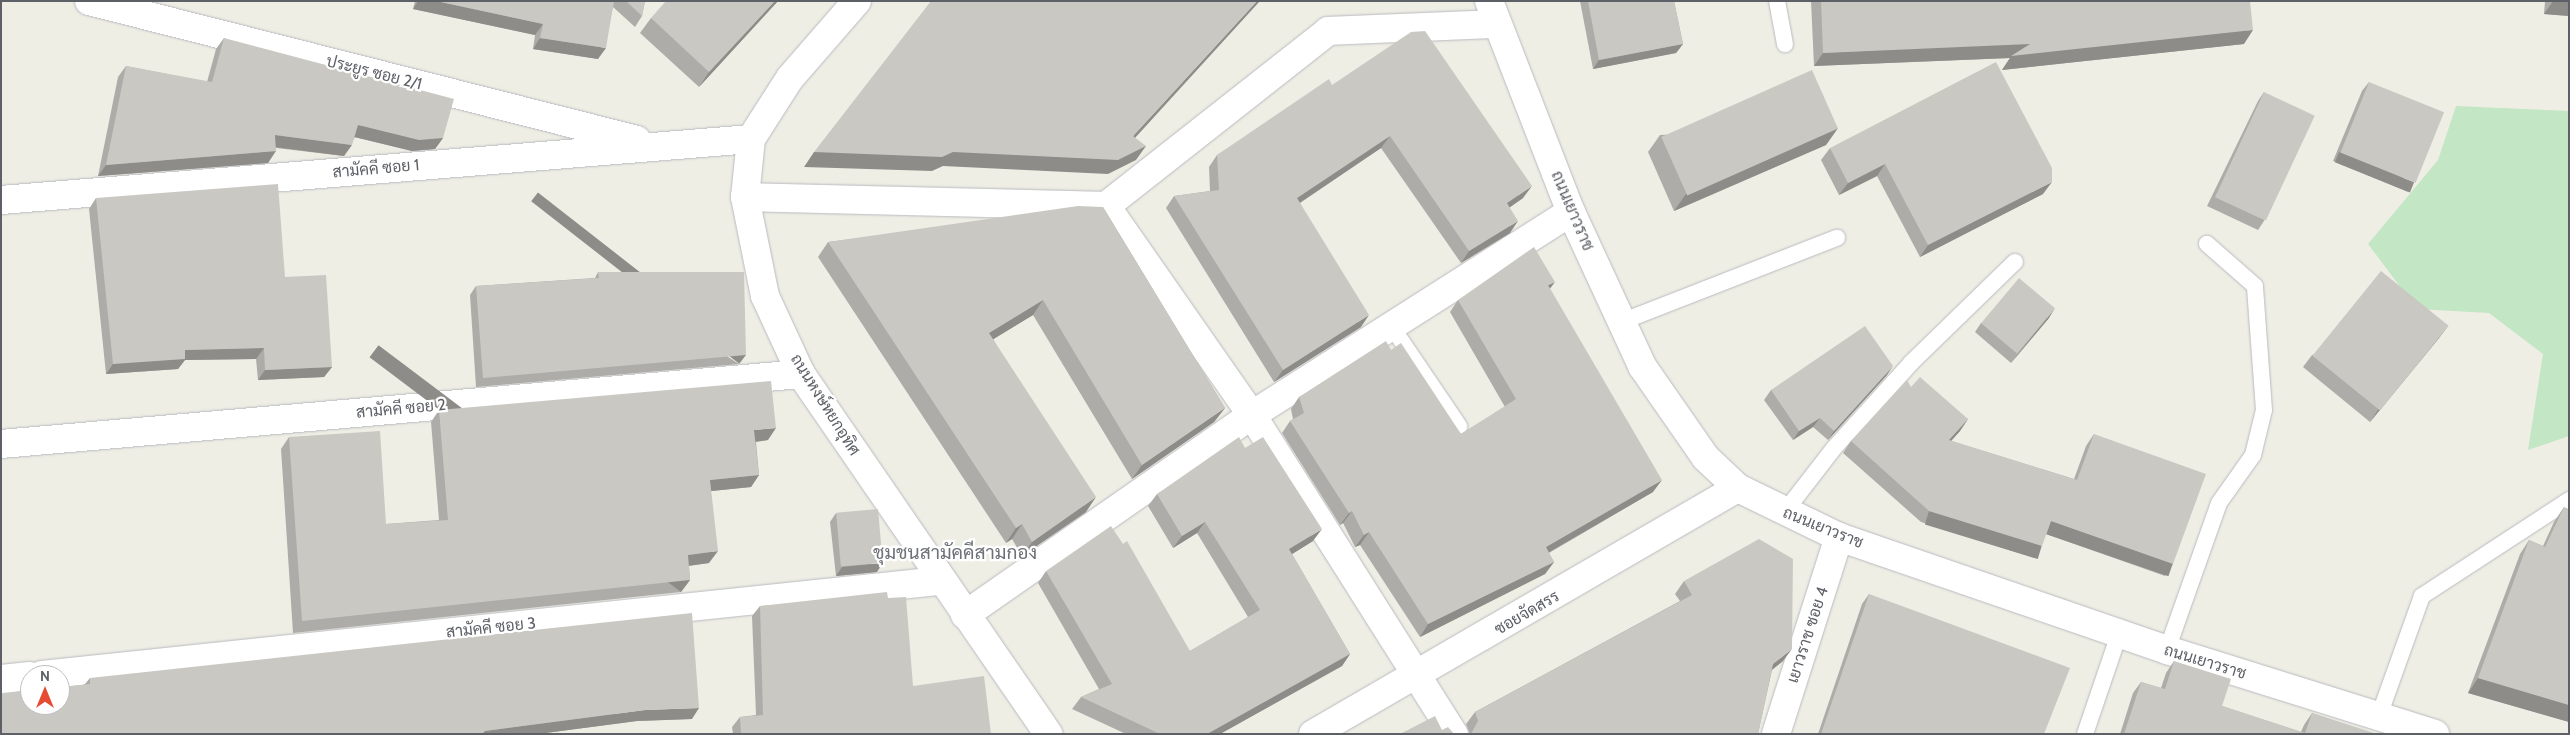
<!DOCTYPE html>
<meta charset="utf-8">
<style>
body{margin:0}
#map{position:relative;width:2570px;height:735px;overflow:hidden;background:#efeee5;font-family:Cabin,Sarabun,sans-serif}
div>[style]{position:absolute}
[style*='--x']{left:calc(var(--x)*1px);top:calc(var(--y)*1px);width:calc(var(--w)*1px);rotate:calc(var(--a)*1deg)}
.green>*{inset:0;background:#c3e6c4}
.roads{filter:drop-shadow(0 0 1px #b8babf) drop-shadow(0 0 1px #b8babf)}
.lane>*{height:16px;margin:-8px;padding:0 8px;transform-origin:8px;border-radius:8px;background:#fff}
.street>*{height:28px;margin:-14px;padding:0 14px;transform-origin:14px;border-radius:14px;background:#fff}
.secondary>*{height:28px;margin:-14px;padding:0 14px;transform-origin:14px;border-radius:14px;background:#fff}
.wall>*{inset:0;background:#aeaca8}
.shaded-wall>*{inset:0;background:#8d8c88;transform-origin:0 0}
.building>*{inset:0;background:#cac8c3;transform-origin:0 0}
span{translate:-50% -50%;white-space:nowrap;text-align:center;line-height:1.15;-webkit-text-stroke:4.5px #fff;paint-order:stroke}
.street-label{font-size:16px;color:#5d6066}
.quarter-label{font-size:19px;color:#6e7278}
.frame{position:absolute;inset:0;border:2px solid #5d6066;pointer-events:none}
.north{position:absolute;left:20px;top:665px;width:50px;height:50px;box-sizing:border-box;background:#fff;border:1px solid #bebfc2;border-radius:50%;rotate:0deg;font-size:14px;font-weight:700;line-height:20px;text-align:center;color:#5d6066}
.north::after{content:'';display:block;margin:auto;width:18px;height:22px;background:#e64c34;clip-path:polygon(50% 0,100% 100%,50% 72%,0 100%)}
</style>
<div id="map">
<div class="green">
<i style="clip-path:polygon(2456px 106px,2569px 111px,2569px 436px,2528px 450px,2543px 354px,2489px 313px,2417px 309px,2368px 244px,2438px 160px)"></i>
</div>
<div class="roads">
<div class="lane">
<i style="--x:1777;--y:1;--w:44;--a:79.5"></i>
<i style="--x:1621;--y:322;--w:232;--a:-21.3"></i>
<i style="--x:1392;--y:327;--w:120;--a:55.9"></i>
<i style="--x:1783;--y:514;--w:83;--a:-52.3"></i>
<i style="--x:1834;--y:448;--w:115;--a:-47.8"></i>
<i style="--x:1911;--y:363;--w:145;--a:-44.2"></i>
<i style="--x:2167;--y:650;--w:156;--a:-70.5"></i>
<i style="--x:2219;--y:503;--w:59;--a:-54.7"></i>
<i style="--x:2253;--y:455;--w:46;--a:-76.3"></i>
<i style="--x:2264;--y:410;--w:124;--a:-94.2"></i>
<i style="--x:2255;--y:286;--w:64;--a:-138.8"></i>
<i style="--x:2379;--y:716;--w:127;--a:-70.3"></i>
<i style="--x:2422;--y:596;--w:176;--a:-33.1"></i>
<i style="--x:2085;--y:734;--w:106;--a:-71.2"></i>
</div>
<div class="street">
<i style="--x:89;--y:1;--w:565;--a:14.23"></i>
<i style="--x:857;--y:1;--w:102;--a:131"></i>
<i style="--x:790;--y:78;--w:72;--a:122.6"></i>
<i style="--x:751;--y:139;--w:58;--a:95.9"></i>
<i style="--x:745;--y:197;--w:101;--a:78.6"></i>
<i style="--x:765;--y:296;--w:86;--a:65.2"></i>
<i style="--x:801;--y:374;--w:437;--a:55.5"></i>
<i style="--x:745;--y:197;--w:361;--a:1.4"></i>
<i style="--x:1106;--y:206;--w:283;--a:-38.2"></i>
<i style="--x:1328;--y:31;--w:168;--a:-2.4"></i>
<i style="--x:1;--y:200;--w:752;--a:-4.65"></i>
<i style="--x:1106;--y:206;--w:255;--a:55.1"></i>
<i style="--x:1252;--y:415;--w:378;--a:57.7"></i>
<i style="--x:1;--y:444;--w:803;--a:-5"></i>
<i style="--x:965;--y:615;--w:350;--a:-34.9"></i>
<i style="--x:1252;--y:415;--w:378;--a:-32.5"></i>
<i style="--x:42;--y:675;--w:903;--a:-5.98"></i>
<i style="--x:1;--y:679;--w:29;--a:-6"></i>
<i style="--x:1313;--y:734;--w:491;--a:-30.1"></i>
<i style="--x:1776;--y:734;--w:207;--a:-72.3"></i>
</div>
<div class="secondary">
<i style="--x:1489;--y:1;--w:226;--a:68.8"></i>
<i style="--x:1571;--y:212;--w:170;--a:65.2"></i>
<i style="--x:1642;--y:366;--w:112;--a:55.2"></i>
<i style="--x:1706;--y:458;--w:44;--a:43.2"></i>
<i style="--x:1738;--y:488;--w:112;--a:25.9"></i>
<i style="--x:1839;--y:537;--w:347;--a:19"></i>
<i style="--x:2167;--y:650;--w:281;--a:17.4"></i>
</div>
</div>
<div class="wall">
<i style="clip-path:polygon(415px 1px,645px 1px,642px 16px,635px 27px,613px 7px,598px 59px,533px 49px,535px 35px,413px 9px)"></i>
<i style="clip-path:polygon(778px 1px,699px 87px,640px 33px,651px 18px)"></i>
<i style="clip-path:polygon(1580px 1px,1674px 1px,1683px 44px,1676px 53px,1593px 69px)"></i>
<i style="clip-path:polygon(1811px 1px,2250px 1px,2244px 44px,2002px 70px,2010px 58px,1814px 66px)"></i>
<i style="clip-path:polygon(2545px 1px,2569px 1px,2569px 16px,2544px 14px)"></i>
<i style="clip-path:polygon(224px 38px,443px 138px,435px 149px,412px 151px,355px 137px,344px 156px,276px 148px,268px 163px,98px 176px,118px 77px,126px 66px,207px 82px,216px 49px)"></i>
<i style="clip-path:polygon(2369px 82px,2408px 192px,2333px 161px,2362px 91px)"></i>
<i style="clip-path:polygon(1332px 85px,1523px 198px,1510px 207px,1510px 233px,1461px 263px,1381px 148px,1300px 203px,1361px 327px,1274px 382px,1166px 208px,1174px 196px,1210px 191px,1209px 167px,1217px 155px)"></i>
<i style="clip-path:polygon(2264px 92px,2264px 221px,2258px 230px,2207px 206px,2258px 101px)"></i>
<i style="clip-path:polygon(1838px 128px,1826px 145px,1674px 211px,1648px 152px,1660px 135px)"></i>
<i style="clip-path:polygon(1830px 148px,2043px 194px,1920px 257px,1877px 176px,1839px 195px,1821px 160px)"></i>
<i style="clip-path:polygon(96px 198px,285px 277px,332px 367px,324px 377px,258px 380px,256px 359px,185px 360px,178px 369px,106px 374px,89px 209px)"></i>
<i style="clip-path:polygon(1103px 207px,1225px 408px,1214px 422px,1132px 479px,1033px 315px,993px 339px,1086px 512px,1022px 556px,1012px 539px,1006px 543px,818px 257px,828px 242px)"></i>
<i style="clip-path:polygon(598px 272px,739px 364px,476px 387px,470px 295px,476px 286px,595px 278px)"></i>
<i style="clip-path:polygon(1550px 289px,1653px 492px,1549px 553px,1554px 562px,1545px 574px,1420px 637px,1360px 545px,1355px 547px,1343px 523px,1340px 525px,1282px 433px,1290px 421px,1293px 419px,1291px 409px,1299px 397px,1391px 350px,1461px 434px,1505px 407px,1450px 312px,1458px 300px)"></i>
<i style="clip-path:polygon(2049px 318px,2011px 363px,1975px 332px,1981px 323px)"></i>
<i style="clip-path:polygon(2448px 326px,2439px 338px,2370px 422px,2303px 367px,2312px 355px)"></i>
<i style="clip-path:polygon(1887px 375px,1828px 440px,1813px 427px,1793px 440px,1764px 400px,1771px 390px)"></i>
<i style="clip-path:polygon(1911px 387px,1968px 419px,1960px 431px,1951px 441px,2074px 479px,2086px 446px,2094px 434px,2173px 564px,2165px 576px,2046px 534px,2034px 558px,1921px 522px,1843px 453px,1851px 441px)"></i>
<i style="clip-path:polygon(439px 410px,768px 440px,756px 442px,759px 475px,751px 487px,711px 491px,709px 563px,689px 566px,690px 580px,681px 592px,293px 633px,281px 449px,289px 437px,386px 524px,439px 520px,431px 422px)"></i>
<i style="clip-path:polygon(1245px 448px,1313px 541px,1292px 554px,1350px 654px,1342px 666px,1220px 734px,1126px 734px,1072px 709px,1081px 697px,1099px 689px,1038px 583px,1046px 571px,1190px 651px,1248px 617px,1197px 533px,1173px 548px,1148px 506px,1157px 494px)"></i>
<i style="clip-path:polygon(2564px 507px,2569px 722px,2468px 693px,2520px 554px,2529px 540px,2543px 546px,2554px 522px)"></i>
<i style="clip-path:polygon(836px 513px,877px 572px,836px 576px,830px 522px)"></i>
<i style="clip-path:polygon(1684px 581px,1783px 661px,1772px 670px,1758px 734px,1470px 734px,1466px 724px,1475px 712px,1680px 601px,1675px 594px)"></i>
<i style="clip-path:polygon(1869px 594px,2044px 734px,1818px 734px,1862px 604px)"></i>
<i style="clip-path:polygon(888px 598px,913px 686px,991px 734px,733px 734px,732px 727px,740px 717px,756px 715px,752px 616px,760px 606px)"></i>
<i style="clip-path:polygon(2174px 661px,2222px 706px,2301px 732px,2304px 725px,2312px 713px,2373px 734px,2120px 734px,2133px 693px,2141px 682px,2161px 688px,2166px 673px)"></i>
<i style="clip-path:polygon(90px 678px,692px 719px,637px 721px,538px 734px,1px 734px,85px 684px)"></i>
</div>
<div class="shaded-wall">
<i style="clip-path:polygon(418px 1px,436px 1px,543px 24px,535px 35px,413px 9px)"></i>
<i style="clip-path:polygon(775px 1px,778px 1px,699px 87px,709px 72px)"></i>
<i style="clip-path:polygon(1257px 1px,1260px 1px,1124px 150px,1133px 136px)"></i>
<i style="clip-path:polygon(2553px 1px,2569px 1px,2569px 16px,2544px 14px)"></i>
<i style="clip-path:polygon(2253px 30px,2244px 44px,2002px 70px,2010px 58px,1814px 66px,1823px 53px)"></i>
<i style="clip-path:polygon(540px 38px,606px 48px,598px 59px,533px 49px)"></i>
<i style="clip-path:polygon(1683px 44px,1676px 53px,1593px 69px,1599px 60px)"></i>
<i style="clip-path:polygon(358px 125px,443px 138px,435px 149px,412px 151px,350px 136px)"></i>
<i style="clip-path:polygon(1838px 128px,1826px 145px,1674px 211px,1686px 194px)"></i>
<i style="clip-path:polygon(275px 135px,352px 145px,344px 156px,267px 146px)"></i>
<i style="clip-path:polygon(1390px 136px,1381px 148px,1289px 210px,1297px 198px)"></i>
<i style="clip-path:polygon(1146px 146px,1136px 160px,1108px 174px,943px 166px,932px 171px,804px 167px,814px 152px,953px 152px)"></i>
<i style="clip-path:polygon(276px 151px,268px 163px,98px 176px,106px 165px)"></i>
<i style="left:2339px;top:152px;width:81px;height:11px;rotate:22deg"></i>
<i style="clip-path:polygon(1885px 164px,1877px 176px,1839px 195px,1848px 183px)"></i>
<i style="clip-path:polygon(2052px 182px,2043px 194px,1920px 257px,1928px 245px)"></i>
<i style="clip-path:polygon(1532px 186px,1523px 198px,1499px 215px,1507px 203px)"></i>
<i style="clip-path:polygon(1518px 221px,1510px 233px,1461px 263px,1469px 251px)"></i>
<i style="clip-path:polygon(1555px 282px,1546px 294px,1548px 285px)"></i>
<i style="clip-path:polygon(1043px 300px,1033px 315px,979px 348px,989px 333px)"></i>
<i style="clip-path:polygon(2055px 308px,2049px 318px,2011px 363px,2018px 354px)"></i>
<i style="clip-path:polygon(1369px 315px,1361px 327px,1274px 382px,1283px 370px)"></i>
<i style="clip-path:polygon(2448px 326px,2439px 338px,2370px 422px,2378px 410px)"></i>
<i style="clip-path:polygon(264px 348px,256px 359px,185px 360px,178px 369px,106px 374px,113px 364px,185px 350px)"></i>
<i style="left:746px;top:355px;width:11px;height:264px;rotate:128deg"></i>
<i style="clip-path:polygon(1893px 366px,1887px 375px,1828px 440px,1834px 431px)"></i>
<i style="clip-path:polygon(332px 367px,324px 377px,258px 380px,265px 370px)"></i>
<i style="clip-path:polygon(1225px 408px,1214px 422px,1132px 479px,1142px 465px)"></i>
<i style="clip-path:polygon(1820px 418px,1813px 427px,1793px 440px,1799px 431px)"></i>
<i style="clip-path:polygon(1968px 419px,1960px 431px,1941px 452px,1949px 440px)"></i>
<i style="clip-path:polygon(776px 428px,768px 440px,746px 443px,754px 430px)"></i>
<i style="clip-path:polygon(759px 475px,751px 487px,702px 492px,710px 480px)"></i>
<i style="clip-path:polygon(1662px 480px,1653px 492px,1537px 559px,1546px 547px)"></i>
<i style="clip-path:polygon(1096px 497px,1086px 512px,1022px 556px,1032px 542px)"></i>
<i style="clip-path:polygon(1352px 511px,1343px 523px,1340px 525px,1349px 513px)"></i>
<i style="left:1929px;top:511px;width:118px;height:14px;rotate:17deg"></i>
<i style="left:2051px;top:521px;width:129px;height:14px;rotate:19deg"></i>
<i style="clip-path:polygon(1205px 522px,1197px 533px,1173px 548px,1182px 536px)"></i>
<i style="clip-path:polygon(1022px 524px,1012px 539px,1006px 543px,1016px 528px)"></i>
<i style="clip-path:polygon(1322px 529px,1313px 541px,1281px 561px,1289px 549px)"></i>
<i style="clip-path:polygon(1369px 532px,1360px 545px,1355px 547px,1364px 535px)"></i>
<i style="clip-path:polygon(718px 551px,709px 563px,679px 567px,688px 555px)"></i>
<i style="clip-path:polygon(1554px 562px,1545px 574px,1420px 637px,1428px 624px)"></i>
<i style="clip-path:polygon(883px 563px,877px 572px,836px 576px,842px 567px)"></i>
<i style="left:690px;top:580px;width:15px;height:390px;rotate:127deg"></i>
<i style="clip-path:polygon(1792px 649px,1783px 661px,1764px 676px,1773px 664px)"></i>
<i style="clip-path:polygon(1350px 654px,1342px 666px,1220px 734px,1207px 734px)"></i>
<i style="clip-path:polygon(2478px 678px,2569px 705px,2569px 722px,2468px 693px)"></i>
<i style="clip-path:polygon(699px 708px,692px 719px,637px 721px,538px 734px,482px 734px,485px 731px,645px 710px)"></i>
</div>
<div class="building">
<i style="clip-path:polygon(436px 1px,614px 1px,606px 48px,540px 38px,543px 24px)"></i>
<i style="clip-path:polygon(626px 1px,645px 1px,642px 16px)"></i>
<i style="clip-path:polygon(666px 1px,775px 1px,709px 72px,651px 18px)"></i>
<i style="clip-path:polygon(931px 1px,1257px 1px,1133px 136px,1146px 146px,1118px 160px,953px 152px,942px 157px,814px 152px)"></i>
<i style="clip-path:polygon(1588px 1px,1674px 1px,1683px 44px,1599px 60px)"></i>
<i style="clip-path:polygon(1821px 1px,2250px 1px,2253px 30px,2011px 56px,2030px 44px,1823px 53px)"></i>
<i style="clip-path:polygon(1425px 31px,1532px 186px,1507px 203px,1518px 221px,1469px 251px,1390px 136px,1297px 198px,1369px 315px,1283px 370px,1174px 196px,1219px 190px,1217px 155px,1329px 79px,1332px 85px,1411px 32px)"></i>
<i style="clip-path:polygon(224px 38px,454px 99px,443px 138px,419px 140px,358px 125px,352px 145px,275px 135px,276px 151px,106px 165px,126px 66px,212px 82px)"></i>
<i style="clip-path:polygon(1996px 62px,2052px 168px,2052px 182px,1928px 245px,1885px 164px,1848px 183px,1830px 148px)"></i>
<i style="left:1812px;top:70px;width:64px;height:165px;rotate:66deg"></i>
<i style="left:2369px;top:82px;width:81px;height:76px;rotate:22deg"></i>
<i style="left:2264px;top:92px;width:56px;height:116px;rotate:25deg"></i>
<i style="clip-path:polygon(278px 184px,285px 277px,326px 275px,332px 367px,265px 370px,264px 348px,185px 350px,185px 359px,113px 364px,96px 198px)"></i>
<i style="clip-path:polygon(1078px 206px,1103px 207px,1225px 408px,1142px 465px,1043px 300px,989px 333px,1096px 497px,1032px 542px,1022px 524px,1016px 528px,828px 242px)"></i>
<i style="clip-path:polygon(1534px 247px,1555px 282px,1548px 285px,1662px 480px,1546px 547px,1554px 562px,1428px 624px,1369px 532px,1364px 535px,1352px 511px,1349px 513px,1290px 421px,1304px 413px,1299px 397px,1386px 341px,1391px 350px,1401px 343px,1461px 434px,1516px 399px,1458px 300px)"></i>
<i style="left:2381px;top:271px;width:87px;height:109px;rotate:39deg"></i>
<i style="clip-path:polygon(598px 272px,744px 272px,746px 355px,483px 378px,476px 286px,599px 278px)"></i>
<i style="left:2019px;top:278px;width:47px;height:59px;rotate:40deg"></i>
<i style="clip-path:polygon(1865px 326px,1893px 366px,1834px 431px,1820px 418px,1799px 431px,1771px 390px)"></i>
<i style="clip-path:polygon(1920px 377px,1968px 419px,1949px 440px,2077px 480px,2094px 434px,2206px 474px,2173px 564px,2051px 521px,2042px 546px,1929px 511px,1851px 441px,1907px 380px,1911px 387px)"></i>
<i style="clip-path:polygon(771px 381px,776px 428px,754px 430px,759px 475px,710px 480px,718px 551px,688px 555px,690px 580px,302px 621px,289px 437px,380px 431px,386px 524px,448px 520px,439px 410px)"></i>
<i style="clip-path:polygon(1239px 437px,1245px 448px,1263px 437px,1322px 529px,1289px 549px,1350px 654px,1207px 734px,1160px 734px,1081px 697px,1112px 684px,1046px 571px,1111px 526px,1123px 544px,1127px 541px,1190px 651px,1260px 610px,1205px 522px,1182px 536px,1157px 494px)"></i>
<i style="clip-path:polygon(2564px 507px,2569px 509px,2569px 705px,2478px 678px,2529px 540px,2545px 547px)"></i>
<i style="left:878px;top:509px;width:54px;height:42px;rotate:85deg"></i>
<i style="clip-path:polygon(1759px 539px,1793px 559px,1792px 649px,1773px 664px,1758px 734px,1471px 734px,1478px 721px,1475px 712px,1692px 595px,1684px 581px)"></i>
<i style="clip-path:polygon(887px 592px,888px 598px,906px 597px,913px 686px,984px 676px,991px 734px,741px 734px,740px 717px,763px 715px,760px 606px)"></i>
<i style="clip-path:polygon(1869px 594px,2070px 668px,2044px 734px,1821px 734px)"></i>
<i style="clip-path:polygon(692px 613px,699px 708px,645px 710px,485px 731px,482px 734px,1px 734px,1px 694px,30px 690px,30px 705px,60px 705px,60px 687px,90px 684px,90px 678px)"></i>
<i style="clip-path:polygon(2174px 661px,2231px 679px,2222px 706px,2305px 733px,2312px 713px,2374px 733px,2373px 734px,2124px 734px,2141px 682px,2165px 689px)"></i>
<i style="clip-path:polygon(1435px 716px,1442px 730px,1448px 727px,1454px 734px,1400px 734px)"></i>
</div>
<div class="street-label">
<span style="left:374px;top:73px;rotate:14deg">ประยูร ซอย 2/1</span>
<span style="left:376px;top:169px;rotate:-5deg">สามัคคี ซอย 1</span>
<span style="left:1572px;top:211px;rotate:67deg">ถนนเยาวราช</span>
<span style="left:825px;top:405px;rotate:58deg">ถนนหงษ์หยกอุทิศ</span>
<span style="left:401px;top:409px;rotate:-5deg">สามัคคี ซอย 2</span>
<span style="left:1823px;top:528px;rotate:22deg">ถนนเยาวราช</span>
<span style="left:1527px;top:613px;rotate:-30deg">ซอยจัดสรร</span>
<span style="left:491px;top:628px;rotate:-6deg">สามัคคี ซอย 3</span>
<span style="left:1808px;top:635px;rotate:-72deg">เยาวราช ซอย 4</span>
<span style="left:2205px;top:662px;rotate:17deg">ถนนเยาวราช</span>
</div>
<div class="quarter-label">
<span style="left:955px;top:553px">ชุมชนสามัคคีสามกอง</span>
</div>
<div class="frame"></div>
<div class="north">N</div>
</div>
